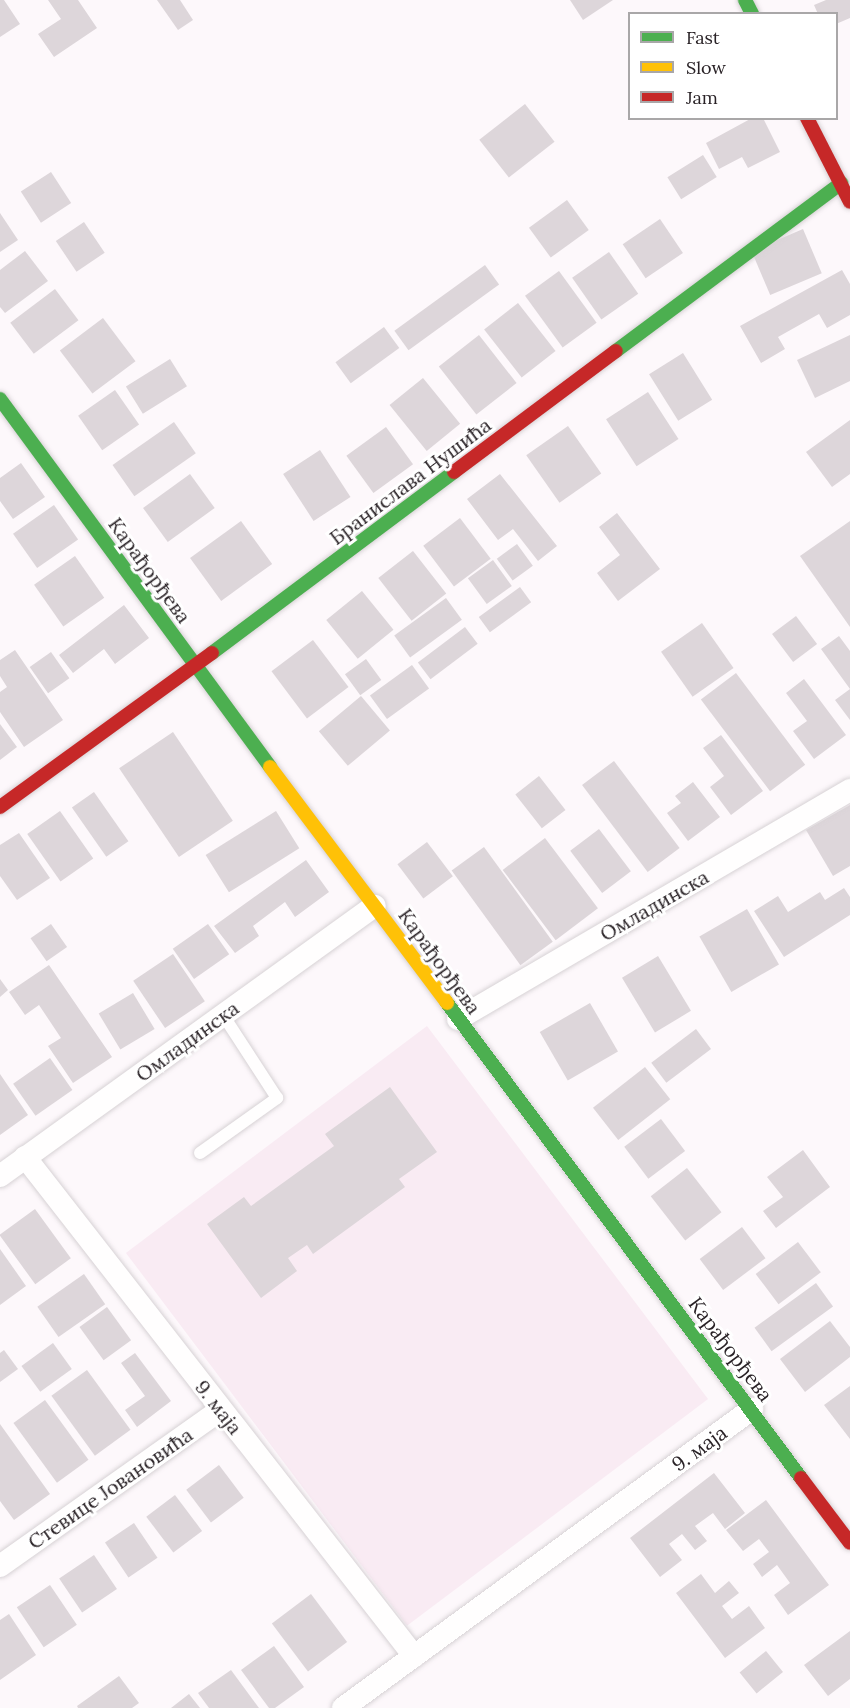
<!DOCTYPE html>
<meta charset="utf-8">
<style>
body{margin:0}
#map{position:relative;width:850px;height:1708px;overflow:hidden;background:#fdf8fb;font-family:Lora,serif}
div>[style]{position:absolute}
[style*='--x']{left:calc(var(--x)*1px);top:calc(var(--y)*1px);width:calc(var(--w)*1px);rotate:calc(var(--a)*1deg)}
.built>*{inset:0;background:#f9ebf3;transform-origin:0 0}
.building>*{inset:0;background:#ddd6da;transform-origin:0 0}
.roads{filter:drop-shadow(0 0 2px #d7d2d5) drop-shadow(0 0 2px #d7d2d5)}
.lane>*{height:12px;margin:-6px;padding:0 6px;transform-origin:6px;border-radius:6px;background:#fffefe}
.street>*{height:22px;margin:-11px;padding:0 11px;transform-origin:11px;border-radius:11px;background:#fffefe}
.fast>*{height:14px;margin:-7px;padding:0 7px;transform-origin:7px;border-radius:7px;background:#4caf50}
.slow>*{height:14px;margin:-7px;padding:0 7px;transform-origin:7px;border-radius:7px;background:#ffc107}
.jam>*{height:14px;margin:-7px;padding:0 7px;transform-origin:7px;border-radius:7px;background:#c62828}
span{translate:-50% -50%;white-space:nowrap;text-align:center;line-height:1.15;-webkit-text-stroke:6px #fff;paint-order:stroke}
.street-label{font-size:20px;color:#292226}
.legend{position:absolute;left:628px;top:12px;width:210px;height:108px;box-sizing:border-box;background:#fff;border:2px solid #a9a7a8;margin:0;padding:8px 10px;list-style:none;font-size:18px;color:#292226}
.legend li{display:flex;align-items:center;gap:12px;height:30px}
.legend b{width:30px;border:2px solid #a9a7a8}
</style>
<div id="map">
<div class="built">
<i style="left:427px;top:1026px;width:467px;height:377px;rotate:53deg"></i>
</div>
<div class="building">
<i style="clip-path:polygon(0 0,4px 0,20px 24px,0 37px)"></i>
<i style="clip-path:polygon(48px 0,78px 0,97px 28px,54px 57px,38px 34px,61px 19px)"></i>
<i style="clip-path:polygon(157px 0,180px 0,193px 20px,178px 30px)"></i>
<i style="clip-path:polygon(570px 0,613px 0,583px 20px)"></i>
<i style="clip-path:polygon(826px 0,850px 0,850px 18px,836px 24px,836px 14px,818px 14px,814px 5px)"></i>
<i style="left:525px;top:104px;width:48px;height:58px;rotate:52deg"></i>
<i style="clip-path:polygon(752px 118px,763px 118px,780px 152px,748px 168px,742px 157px,719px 169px,706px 143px)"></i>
<i style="left:703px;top:155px;width:26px;height:42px;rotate:58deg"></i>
<i style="left:51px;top:172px;width:37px;height:36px;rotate:57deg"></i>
<i style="left:567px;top:200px;width:37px;height:47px;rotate:54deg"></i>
<i style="clip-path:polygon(0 213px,18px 240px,0 252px)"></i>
<i style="left:660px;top:219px;width:41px;height:45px;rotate:56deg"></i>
<i style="left:84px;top:222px;width:37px;height:34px;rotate:56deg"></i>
<i style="left:803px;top:229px;width:48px;height:56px;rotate:67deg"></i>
<i style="clip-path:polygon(25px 251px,48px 281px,5px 313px,0 307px,0 270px)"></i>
<i style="left:609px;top:252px;width:51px;height:45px;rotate:55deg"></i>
<i style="left:485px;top:265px;width:24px;height:112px;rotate:54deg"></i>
<i style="clip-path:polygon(842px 270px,850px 284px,850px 315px,827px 328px,819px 314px,778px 337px,785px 349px,761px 363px,740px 326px)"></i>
<i style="left:559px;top:271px;width:64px;height:42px;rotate:54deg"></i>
<i style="left:55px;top:289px;width:39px;height:56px;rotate:53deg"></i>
<i style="left:518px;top:303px;width:61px;height:43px;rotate:52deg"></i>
<i style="left:103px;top:318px;width:54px;height:54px;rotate:53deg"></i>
<i style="left:384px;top:327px;width:26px;height:60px;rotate:54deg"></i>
<i style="left:479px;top:335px;width:61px;height:51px;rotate:52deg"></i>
<i style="clip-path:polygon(850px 335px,850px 381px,815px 398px,797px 360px)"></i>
<i style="left:683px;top:353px;width:55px;height:40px;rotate:58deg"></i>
<i style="left:170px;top:359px;width:32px;height:52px;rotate:58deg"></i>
<i style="left:423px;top:378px;width:59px;height:43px;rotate:51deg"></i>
<i style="left:115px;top:390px;width:42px;height:45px;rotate:55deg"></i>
<i style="left:648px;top:392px;width:56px;height:50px;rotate:57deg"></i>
<i style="clip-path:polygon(850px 420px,850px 474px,832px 487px,806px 452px)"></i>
<i style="left:174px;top:422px;width:38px;height:75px;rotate:55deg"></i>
<i style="left:568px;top:426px;width:58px;height:51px;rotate:55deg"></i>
<i style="left:386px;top:427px;width:46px;height:49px;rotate:54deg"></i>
<i style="left:320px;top:450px;width:56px;height:44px;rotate:57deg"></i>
<i style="clip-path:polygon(21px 463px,45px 497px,13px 519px,0 501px,0 478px)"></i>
<i style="left:190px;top:474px;width:42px;height:58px;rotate:54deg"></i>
<i style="clip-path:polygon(500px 474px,557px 546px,538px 561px,513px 529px,498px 540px,467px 499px)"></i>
<i style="left:54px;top:505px;width:42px;height:50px;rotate:55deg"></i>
<i style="clip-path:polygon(617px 513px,660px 569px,618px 601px,597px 573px,620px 555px,599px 527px)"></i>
<i style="left:460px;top:518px;width:51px;height:46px;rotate:53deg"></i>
<i style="left:241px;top:521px;width:53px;height:63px;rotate:54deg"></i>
<i style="clip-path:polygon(850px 521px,850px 627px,800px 556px)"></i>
<i style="left:517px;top:544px;width:27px;height:25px;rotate:54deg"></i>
<i style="left:413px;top:551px;width:54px;height:44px;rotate:52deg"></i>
<i style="left:75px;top:556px;width:51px;height:50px;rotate:55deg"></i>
<i style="left:493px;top:560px;width:32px;height:31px;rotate:54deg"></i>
<i style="left:520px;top:587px;width:19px;height:51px;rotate:54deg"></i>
<i style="left:362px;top:591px;width:50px;height:46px;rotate:51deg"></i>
<i style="left:446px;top:598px;width:27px;height:64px;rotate:54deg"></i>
<i style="clip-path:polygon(124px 605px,149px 638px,115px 664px,104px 649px,73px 673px,59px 655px)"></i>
<i style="left:796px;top:616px;width:35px;height:30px;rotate:53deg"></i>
<i style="left:702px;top:623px;width:55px;height:50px;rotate:55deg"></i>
<i style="left:465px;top:627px;width:21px;height:59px;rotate:53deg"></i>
<i style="clip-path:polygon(839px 636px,850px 651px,850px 720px,835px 700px,850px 689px,821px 649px)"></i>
<i style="left:313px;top:640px;width:59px;height:52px;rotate:53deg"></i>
<i style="clip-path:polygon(15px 650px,63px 720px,24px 747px,0 712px,0 692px,7px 687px,0 676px,0 660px)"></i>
<i style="left:51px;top:652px;width:32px;height:26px;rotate:55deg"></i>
<i style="left:366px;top:659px;width:26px;height:26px;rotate:54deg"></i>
<i style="left:412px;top:665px;width:29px;height:52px;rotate:54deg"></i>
<i style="left:736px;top:673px;width:115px;height:44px;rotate:53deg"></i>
<i style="clip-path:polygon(804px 679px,846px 735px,814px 759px,793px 731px,807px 721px,786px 693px)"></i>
<i style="left:361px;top:696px;width:45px;height:55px;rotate:50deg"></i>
<i style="clip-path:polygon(0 724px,17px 747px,0 760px)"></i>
<i style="left:173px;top:732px;width:107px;height:65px;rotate:56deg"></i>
<i style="clip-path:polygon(721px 735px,763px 791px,731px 815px,710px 787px,724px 776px,703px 748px)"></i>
<i style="left:614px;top:761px;width:109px;height:40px;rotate:53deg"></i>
<i style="left:539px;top:776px;width:43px;height:30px;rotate:52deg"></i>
<i style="clip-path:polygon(693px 782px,720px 817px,688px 841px,667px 813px,681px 803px,675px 796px)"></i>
<i style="left:94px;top:792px;width:60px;height:27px;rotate:55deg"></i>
<i style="clip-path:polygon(850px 805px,850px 866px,833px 876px,806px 830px)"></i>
<i style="left:60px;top:811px;width:58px;height:40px;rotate:55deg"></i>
<i style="left:276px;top:811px;width:44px;height:83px;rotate:58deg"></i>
<i style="left:599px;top:829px;width:53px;height:36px;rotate:53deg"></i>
<i style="clip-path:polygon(19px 833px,50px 878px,17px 900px,0 876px,0 845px)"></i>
<i style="left:545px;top:838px;width:88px;height:53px;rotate:53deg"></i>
<i style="left:427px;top:842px;width:43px;height:37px;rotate:53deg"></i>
<i style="left:484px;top:847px;width:117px;height:40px;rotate:54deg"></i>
<i style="clip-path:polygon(306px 860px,329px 892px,295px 917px,285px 902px,253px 926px,259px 936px,235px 953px,214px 926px)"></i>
<i style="clip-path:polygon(844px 888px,850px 897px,850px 915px,784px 957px,754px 911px,778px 896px,788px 912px,820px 892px,825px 900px)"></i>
<i style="left:747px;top:909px;width:64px;height:55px;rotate:60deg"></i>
<i style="left:51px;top:924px;width:28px;height:25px;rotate:55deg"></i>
<i style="left:208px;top:924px;width:37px;height:43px;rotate:55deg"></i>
<i style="left:173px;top:954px;width:57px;height:48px;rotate:56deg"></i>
<i style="left:658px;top:956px;width:64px;height:42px;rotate:59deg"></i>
<i style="clip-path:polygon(49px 965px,112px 1057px,73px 1083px,48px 1046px,61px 1038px,39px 1005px,25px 1015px,9px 992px)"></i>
<i style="clip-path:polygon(0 979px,8px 990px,0 997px)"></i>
<i style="left:133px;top:993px;width:42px;height:40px;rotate:59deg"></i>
<i style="left:590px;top:1003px;width:56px;height:58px;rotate:60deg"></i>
<i style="left:696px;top:1029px;width:25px;height:56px;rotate:53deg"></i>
<i style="left:50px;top:1058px;width:39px;height:45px;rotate:55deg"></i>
<i style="left:645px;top:1067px;width:41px;height:66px;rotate:52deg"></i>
<i style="clip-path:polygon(0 1074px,28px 1115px,0 1135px)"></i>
<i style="clip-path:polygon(390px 1087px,437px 1152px,399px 1179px,405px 1187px,313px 1254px,307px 1245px,288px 1258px,297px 1271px,261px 1298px,207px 1224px,244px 1197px,251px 1206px,334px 1146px,325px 1134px)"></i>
<i style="left:661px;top:1119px;width:40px;height:46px;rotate:53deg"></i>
<i style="clip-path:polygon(803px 1150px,830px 1187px,776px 1228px,763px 1211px,783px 1197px,767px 1177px)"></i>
<i style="left:687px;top:1168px;width:56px;height:46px;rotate:52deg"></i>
<i style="left:35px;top:1209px;width:61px;height:44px;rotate:54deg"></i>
<i style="left:742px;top:1227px;width:39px;height:53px;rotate:53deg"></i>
<i style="left:798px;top:1242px;width:38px;height:53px;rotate:53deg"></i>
<i style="clip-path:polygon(0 1249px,26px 1286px,0 1305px)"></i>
<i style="left:84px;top:1274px;width:37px;height:57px;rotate:55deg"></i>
<i style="left:816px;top:1283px;width:29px;height:76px;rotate:54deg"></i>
<i style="left:107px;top:1307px;width:41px;height:34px;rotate:54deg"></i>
<i style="clip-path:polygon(830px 1321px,850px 1347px,850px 1357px,805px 1392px,780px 1359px)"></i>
<i style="left:53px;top:1343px;width:32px;height:39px;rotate:54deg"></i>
<i style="clip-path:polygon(4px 1350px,18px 1369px,0 1382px,0 1353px)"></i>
<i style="clip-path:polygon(135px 1353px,171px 1401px,137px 1427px,125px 1410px,145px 1396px,121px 1363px)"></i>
<i style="left:87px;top:1370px;width:74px;height:44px;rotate:54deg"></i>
<i style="clip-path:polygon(850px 1386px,850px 1439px,824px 1405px)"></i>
<i style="left:45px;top:1400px;width:74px;height:39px;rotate:54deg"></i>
<i style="clip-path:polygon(0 1424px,50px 1494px,14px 1520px,0 1501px)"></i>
<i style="left:219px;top:1465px;width:41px;height:41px;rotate:53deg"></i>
<i style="clip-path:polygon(714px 1473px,745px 1513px,725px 1529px,713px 1513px,695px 1526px,707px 1541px,695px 1550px,682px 1534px,669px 1544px,682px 1560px,660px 1577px,630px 1538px)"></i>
<i style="left:175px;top:1495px;width:45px;height:36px;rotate:53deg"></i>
<i style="clip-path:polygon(766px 1500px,829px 1585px,788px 1615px,774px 1595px,790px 1583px,777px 1565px,762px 1577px,753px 1564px,769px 1552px,759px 1539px,743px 1551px,726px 1530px)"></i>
<i style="left:134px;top:1523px;width:42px;height:35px;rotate:56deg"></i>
<i style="left:94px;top:1555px;width:41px;height:42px;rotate:56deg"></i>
<i style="clip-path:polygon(701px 1574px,715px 1593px,729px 1581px,739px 1593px,722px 1606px,732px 1619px,749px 1606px,765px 1628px,725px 1658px,676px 1593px)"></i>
<i style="left:50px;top:1585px;width:48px;height:40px;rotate:56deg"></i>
<i style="left:311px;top:1594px;width:60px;height:49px;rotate:53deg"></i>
<i style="clip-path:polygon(9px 1614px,36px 1655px,0 1680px,0 1620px)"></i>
<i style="clip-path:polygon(850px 1631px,850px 1679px,828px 1696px,804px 1665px)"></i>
<i style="clip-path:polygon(274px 1646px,304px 1687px,275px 1708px,269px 1708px,241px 1670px)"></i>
<i style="left:766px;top:1651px;width:27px;height:34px;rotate:51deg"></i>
<i style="clip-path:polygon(231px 1670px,259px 1708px,209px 1708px,198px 1693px)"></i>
<i style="clip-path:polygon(119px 1676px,139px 1703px,132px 1708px,78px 1708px,77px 1706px)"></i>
<i style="clip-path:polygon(189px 1694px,200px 1708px,171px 1708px)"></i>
</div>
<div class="roads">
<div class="lane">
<i style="--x:200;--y:1153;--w:95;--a:-35.5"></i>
<i style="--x:277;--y:1098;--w:99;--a:-123"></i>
</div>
<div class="street">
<i style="--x:458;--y:1019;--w:454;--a:-30.3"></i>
<i style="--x:25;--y:1157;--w:633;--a:52.06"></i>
<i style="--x:0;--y:1176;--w:462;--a:-35.8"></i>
<i style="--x:0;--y:1566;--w:270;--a:-35.3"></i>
<i style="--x:343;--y:1708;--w:507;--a:-36.17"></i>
</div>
<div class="fast">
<i style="--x:745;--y:0;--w:16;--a:63"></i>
<i style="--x:616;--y:351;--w:281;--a:-36.7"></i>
<i style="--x:0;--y:399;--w:456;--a:53.7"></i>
<i style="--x:212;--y:653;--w:302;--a:-36.8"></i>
<i style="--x:447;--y:1003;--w:592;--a:53.3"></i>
</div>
<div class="slow">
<i style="--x:270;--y:767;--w:295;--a:53.1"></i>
</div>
<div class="jam">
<i style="--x:807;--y:118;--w:94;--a:62.9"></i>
<i style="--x:454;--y:472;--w:202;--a:-36.8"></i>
<i style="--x:0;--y:807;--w:262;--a:-36"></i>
<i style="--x:801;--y:1478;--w:81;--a:53"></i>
</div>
</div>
<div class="street-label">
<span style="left:410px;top:481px;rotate:-37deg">Бранислава Нушића</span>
<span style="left:150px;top:570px;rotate:54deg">Карађорђева</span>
<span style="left:654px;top:905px;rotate:-30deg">Омладинска</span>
<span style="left:440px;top:961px;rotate:54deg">Карађорђева</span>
<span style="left:187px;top:1041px;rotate:-36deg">Омладинска</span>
<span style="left:731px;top:1349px;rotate:53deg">Карађорђева</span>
<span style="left:219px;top:1407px;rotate:52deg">9. маја</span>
<span style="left:699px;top:1448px;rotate:-36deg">9. маја</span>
<span style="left:110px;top:1488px;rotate:-35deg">Стевице Јовановића</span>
</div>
<ul class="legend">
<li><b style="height:8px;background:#4caf50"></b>Fast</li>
<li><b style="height:8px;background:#ffc107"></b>Slow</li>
<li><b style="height:8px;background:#c62828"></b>Jam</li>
</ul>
</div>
